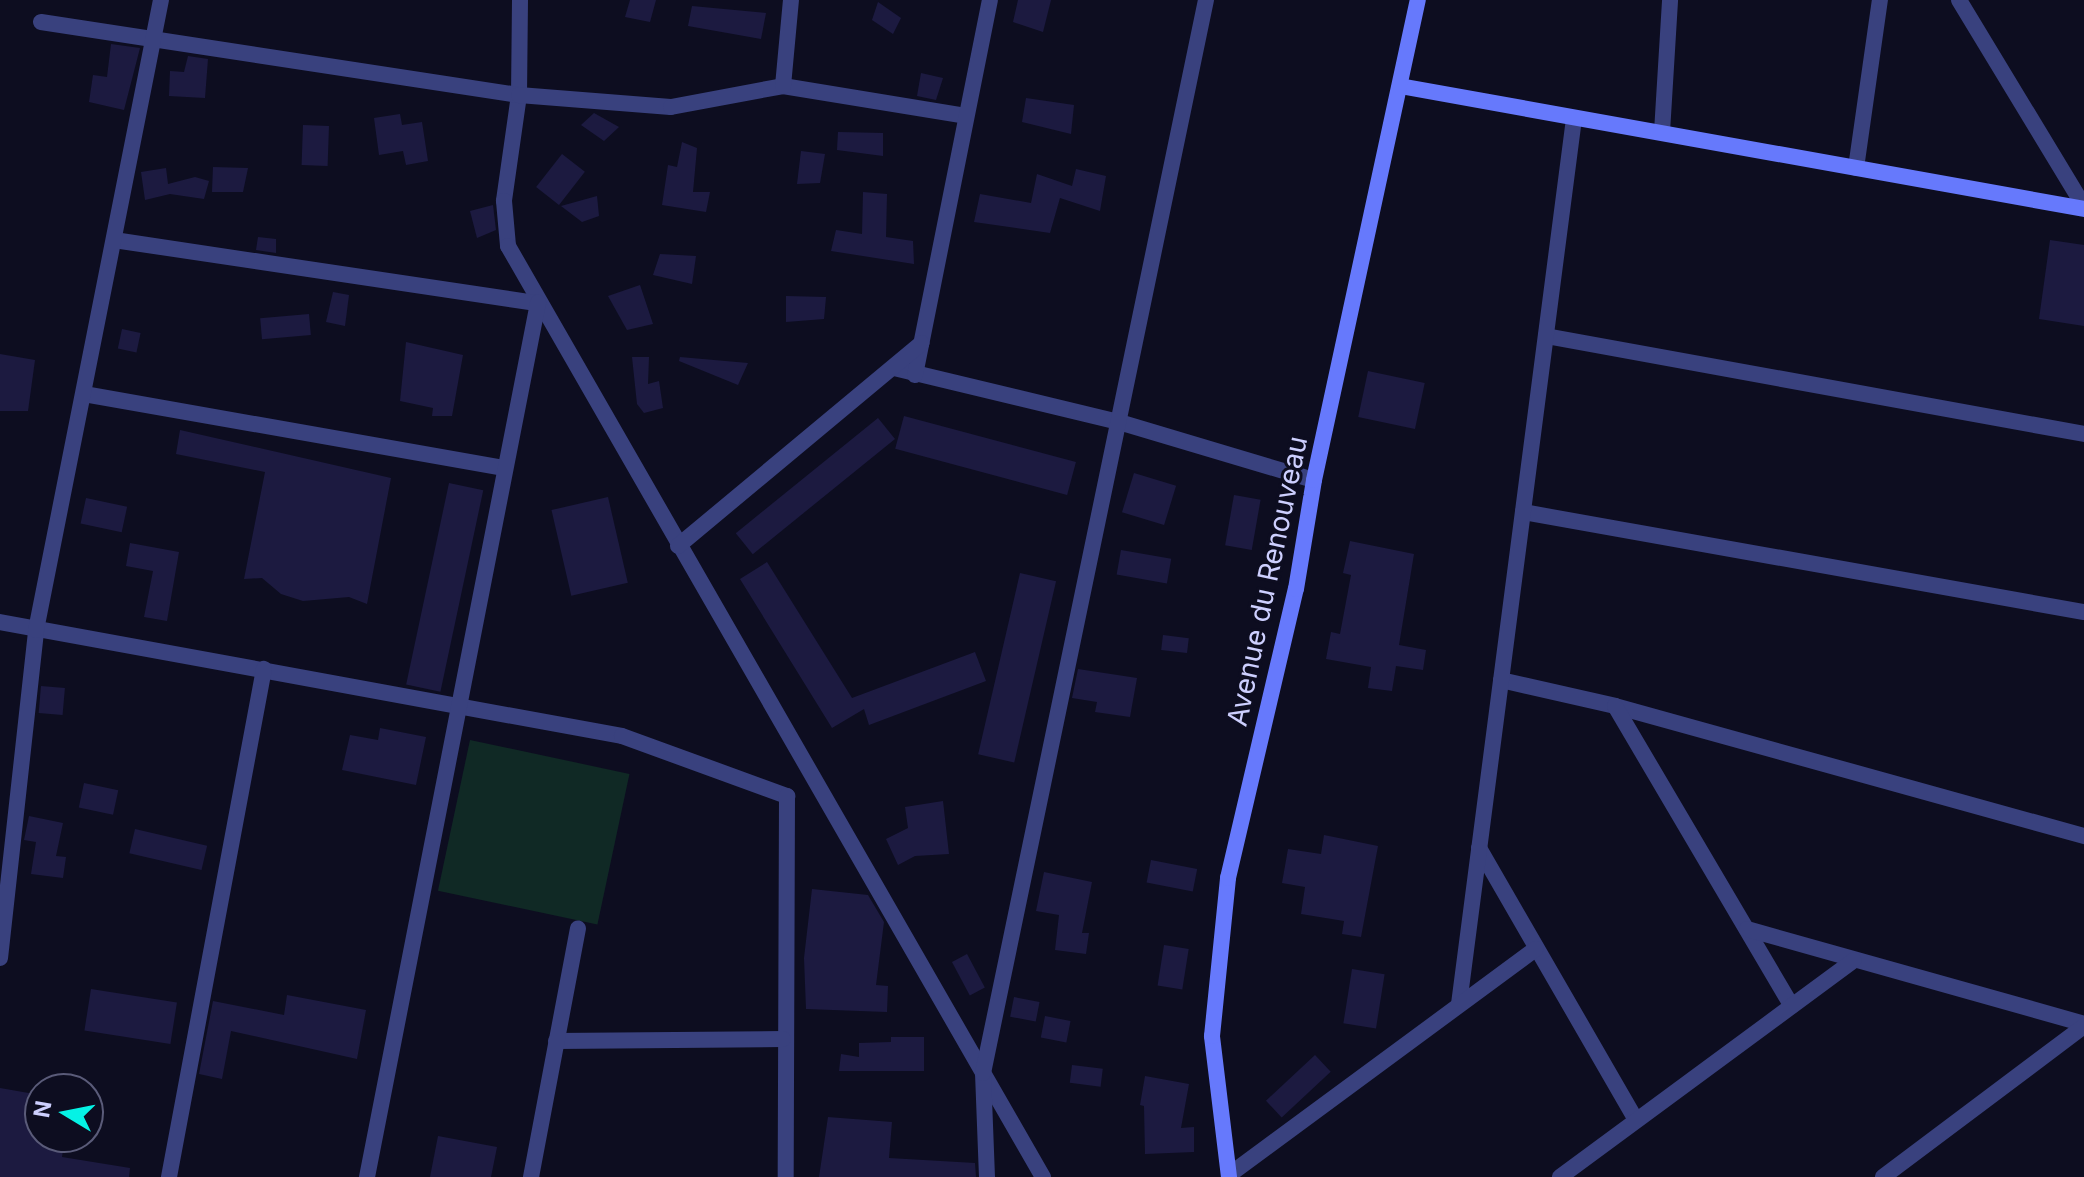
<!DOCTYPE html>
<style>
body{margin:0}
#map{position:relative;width:2084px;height:1177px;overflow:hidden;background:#0d0d20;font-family:Inter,sans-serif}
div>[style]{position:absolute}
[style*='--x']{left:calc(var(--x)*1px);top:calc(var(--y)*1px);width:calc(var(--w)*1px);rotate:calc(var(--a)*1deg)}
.green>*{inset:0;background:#102925;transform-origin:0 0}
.building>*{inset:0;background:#1c1a40;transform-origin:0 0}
.street>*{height:16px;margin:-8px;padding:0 8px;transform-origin:8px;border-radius:8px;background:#39417e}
.secondary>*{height:16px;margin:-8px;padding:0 8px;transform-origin:8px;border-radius:8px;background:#6679fc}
span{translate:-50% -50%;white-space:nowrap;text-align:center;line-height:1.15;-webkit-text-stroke:6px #0d0d20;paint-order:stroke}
.street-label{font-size:28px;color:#cdcffe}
.north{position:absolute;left:24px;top:1073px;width:80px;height:80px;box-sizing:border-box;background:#0d0d20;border:2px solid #5a5b79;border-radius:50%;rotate:280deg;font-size:22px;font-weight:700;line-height:32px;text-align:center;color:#cdcffe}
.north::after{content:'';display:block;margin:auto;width:28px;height:36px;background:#05f2e5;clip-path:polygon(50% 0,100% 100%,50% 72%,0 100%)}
</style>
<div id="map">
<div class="green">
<i style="left:470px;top:740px;width:163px;height:154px;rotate:12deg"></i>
</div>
<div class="building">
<i style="clip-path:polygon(630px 0,656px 0,650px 22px,625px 17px)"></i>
<i style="clip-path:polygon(1018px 0,1051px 0,1043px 32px,1013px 22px)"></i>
<i style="clip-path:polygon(878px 2px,901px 18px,893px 34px,872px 20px)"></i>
<i style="clip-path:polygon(692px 6px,766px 13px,761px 39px,688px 26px)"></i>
<i style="clip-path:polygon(111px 44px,140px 48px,124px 110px,89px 102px,93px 75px,107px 77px)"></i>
<i style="clip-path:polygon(188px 56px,208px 59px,205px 98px,169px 96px,170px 71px,184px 72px)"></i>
<i style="clip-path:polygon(921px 73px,943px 78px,936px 100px,917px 96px)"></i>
<i style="clip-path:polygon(1026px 98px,1074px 105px,1071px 134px,1022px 122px)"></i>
<i style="clip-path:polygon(594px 113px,619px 127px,604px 141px,581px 125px)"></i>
<i style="clip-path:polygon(400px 114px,402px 125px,422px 122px,428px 161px,406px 165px,403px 151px,379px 155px,374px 118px)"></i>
<i style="left:303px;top:125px;width:26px;height:40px;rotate:2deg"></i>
<i style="clip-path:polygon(838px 132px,883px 133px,883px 156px,837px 150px)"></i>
<i style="clip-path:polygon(682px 142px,697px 148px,693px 192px,710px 192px,706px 212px,662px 205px,668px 165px,677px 167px)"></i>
<i style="clip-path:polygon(801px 151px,825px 154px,820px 183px,797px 184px)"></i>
<i style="left:562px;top:154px;width:29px;height:42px;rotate:38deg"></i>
<i style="clip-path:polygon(213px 167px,248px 168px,243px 192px,212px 192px)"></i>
<i style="clip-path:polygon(166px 168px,168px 184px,195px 177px,209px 181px,204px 199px,170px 194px,145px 200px,141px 172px)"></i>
<i style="clip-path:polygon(1076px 169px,1106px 176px,1100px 211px,1060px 198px,1050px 233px,974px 222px,980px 194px,1031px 203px,1037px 174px,1072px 186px)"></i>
<i style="clip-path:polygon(863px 192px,887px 194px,886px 237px,913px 241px,914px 264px,831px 251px,836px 230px,862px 234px)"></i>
<i style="clip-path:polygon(597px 196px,599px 216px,582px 222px,561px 206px)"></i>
<i style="clip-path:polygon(493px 205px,496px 230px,477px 238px,470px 211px)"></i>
<i style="clip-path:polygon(258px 237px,276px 239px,276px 253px,256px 250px)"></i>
<i style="clip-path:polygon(2050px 240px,2084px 245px,2084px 326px,2039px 319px)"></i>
<i style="clip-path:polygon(660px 254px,696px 256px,692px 284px,653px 275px)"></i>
<i style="clip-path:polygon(640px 285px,653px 324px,627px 330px,608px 296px)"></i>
<i style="clip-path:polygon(333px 292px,349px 295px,345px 326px,326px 322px)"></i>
<i style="clip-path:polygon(786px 296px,826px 297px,824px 319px,786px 322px)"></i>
<i style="left:309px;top:314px;width:21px;height:49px;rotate:85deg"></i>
<i style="left:122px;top:329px;width:19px;height:20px;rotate:12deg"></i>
<i style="clip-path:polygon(406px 342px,463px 355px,452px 416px,432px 416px,433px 408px,400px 401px)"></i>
<i style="clip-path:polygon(0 354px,35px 360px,28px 411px,0 411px)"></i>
<i style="clip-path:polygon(632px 357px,649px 357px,648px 384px,659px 381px,663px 408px,644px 413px,637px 404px)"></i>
<i style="clip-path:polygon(680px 357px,748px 363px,738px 385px,679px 361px)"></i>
<i style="left:1368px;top:371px;width:58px;height:47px;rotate:12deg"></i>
<i style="left:904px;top:416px;width:178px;height:34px;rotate:15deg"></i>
<i style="left:878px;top:418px;width:27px;height:183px;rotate:51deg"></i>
<i style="clip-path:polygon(180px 430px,391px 478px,367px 604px,349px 597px,303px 601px,281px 594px,262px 578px,244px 579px,265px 472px,176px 454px)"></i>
<i style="left:1134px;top:473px;width:44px;height:41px;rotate:17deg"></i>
<i style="left:449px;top:483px;width:35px;height:206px;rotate:12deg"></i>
<i style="left:1234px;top:495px;width:27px;height:51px;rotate:10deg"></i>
<i style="left:608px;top:497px;width:88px;height:58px;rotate:77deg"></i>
<i style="left:86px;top:498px;width:42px;height:26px;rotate:12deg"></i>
<i style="clip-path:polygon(1350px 541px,1414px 554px,1399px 645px,1426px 650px,1423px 670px,1396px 666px,1392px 691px,1368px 688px,1371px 667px,1326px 659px,1331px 632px,1340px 634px,1351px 575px,1343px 573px)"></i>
<i style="clip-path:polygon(130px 543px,179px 552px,167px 621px,144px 617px,153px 571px,126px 566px)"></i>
<i style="left:1121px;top:550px;width:51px;height:25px;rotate:10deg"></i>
<i style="clip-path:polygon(767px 562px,852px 698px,975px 652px,986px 681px,869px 725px,864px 709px,832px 728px,740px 579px)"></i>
<i style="left:1020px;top:573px;width:37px;height:186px;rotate:13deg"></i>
<i style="left:1163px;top:635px;width:26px;height:15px;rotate:7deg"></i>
<i style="clip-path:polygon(1078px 669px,1137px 678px,1130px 717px,1095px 712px,1097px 702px,1072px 698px)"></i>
<i style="left:41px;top:686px;width:24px;height:27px;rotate:5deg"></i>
<i style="clip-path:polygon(380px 728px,426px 737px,416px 785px,342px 770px,350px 735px,378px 740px)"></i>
<i style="left:84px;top:783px;width:35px;height:25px;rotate:12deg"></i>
<i style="clip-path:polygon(943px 801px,949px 854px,915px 856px,898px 865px,886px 839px,908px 828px,905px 807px)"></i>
<i style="clip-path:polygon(29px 816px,63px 823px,56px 856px,66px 857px,63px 878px,31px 874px,36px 842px,24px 840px)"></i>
<i style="left:135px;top:829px;width:74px;height:25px;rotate:13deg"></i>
<i style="clip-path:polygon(1324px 835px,1378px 846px,1361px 937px,1342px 934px,1344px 921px,1301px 914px,1305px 887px,1282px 883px,1288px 849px,1321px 854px)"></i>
<i style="left:1151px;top:860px;width:47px;height:23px;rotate:11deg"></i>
<i style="clip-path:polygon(1044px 872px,1092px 882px,1082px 933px,1089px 933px,1086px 954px,1055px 950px,1059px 915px,1036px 911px)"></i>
<i style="clip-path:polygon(812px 889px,868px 895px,884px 922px,876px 985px,888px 986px,887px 1012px,806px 1009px,804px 958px)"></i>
<i style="left:1164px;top:945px;width:25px;height:41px;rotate:9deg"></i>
<i style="left:967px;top:954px;width:38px;height:17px;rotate:62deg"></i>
<i style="left:1352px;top:969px;width:33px;height:55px;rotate:9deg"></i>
<i style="left:91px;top:989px;width:87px;height:42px;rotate:9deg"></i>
<i style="clip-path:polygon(287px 995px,366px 1010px,357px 1059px,231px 1031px,222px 1079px,199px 1074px,213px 1001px,284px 1015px)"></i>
<i style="left:1014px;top:997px;width:26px;height:20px;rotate:11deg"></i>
<i style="left:1045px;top:1016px;width:26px;height:22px;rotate:11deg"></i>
<i style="clip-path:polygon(891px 1037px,924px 1037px,924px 1071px,839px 1071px,841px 1054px,859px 1057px,859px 1043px,891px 1042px)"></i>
<i style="left:1315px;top:1055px;width:23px;height:67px;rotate:47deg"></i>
<i style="left:1072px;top:1065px;width:31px;height:18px;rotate:7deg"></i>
<i style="clip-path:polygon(1145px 1076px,1189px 1084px,1181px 1128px,1194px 1127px,1194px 1152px,1145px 1154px,1144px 1106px,1140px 1105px)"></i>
<i style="clip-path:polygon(0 1088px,40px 1095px,40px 1138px,64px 1143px,62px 1157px,130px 1168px,129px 1177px,0 1177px)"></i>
<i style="clip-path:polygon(828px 1117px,892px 1122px,889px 1158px,975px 1163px,976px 1177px,819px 1177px)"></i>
<i style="clip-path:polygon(438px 1136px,497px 1147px,491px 1177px,430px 1177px)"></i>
</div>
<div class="street">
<i style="--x:520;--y:0;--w:95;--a:90.6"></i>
<i style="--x:519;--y:95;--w:107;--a:98.1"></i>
<i style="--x:504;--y:201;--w:45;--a:84.9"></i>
<i style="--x:508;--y:246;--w:1074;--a:60.12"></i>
<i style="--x:1959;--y:0;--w:241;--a:58.8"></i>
<i style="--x:41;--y:22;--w:484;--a:8.7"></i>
<i style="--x:519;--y:95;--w:152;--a:4.5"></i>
<i style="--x:671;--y:107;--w:114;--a:-10.6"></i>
<i style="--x:783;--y:86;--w:185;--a:9.3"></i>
<i style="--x:783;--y:86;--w:86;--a:-84.7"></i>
<i style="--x:1662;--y:132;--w:132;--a:-86.5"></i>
<i style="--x:1856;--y:168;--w:170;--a:-81.9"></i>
<i style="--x:114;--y:240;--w:429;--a:8.5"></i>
<i style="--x:1546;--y:336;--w:547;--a:10.32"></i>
<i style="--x:894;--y:368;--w:231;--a:13.5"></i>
<i style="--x:1119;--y:422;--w:203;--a:16.6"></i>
<i style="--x:915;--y:375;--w:382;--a:-78.7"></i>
<i style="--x:84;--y:394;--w:427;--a:10"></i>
<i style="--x:1523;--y:512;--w:570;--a:10.11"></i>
<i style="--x:678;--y:546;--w:317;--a:-39.8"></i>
<i style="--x:0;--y:622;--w:632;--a:10.39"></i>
<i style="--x:622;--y:736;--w:176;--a:20"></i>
<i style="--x:787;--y:796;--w:381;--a:90.2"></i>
<i style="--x:1501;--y:680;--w:117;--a:12.8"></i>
<i style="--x:1615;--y:706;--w:487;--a:15.5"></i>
<i style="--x:1615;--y:706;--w:348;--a:59.5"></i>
<i style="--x:1479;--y:848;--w:314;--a:60"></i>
<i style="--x:1747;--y:929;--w:350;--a:15.7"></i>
<i style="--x:0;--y:958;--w:330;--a:-83.7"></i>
<i style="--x:36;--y:630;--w:642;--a:-78.78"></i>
<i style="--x:1459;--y:1004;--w:892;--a:-82.6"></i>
<i style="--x:556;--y:1041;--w:227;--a:-0.5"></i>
<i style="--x:1229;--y:1175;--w:381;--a:-36.4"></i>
<i style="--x:169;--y:1177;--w:517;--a:-79.41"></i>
<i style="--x:367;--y:1177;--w:891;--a:-78.93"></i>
<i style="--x:531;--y:1177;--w:253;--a:-79.3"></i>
<i style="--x:987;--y:1177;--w:104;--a:-92.2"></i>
<i style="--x:983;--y:1073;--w:1096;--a:-78.26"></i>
<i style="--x:1560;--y:1177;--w:365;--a:-36.4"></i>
<i style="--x:1883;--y:1177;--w:251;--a:-36.9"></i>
</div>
<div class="secondary">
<i style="--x:1400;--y:86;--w:695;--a:10.19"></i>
<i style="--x:1229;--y:1177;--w:142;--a:-96.9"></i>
<i style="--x:1212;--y:1036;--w:159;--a:-84.2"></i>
<i style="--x:1228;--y:878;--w:297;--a:-76.8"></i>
<i style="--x:1296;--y:589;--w:110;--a:-80.6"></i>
<i style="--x:1314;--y:480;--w:491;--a:-77.8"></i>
</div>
<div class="street-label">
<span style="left:1267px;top:581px;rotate:-78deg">Avenue du Renouveau</span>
</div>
<div class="north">N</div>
</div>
